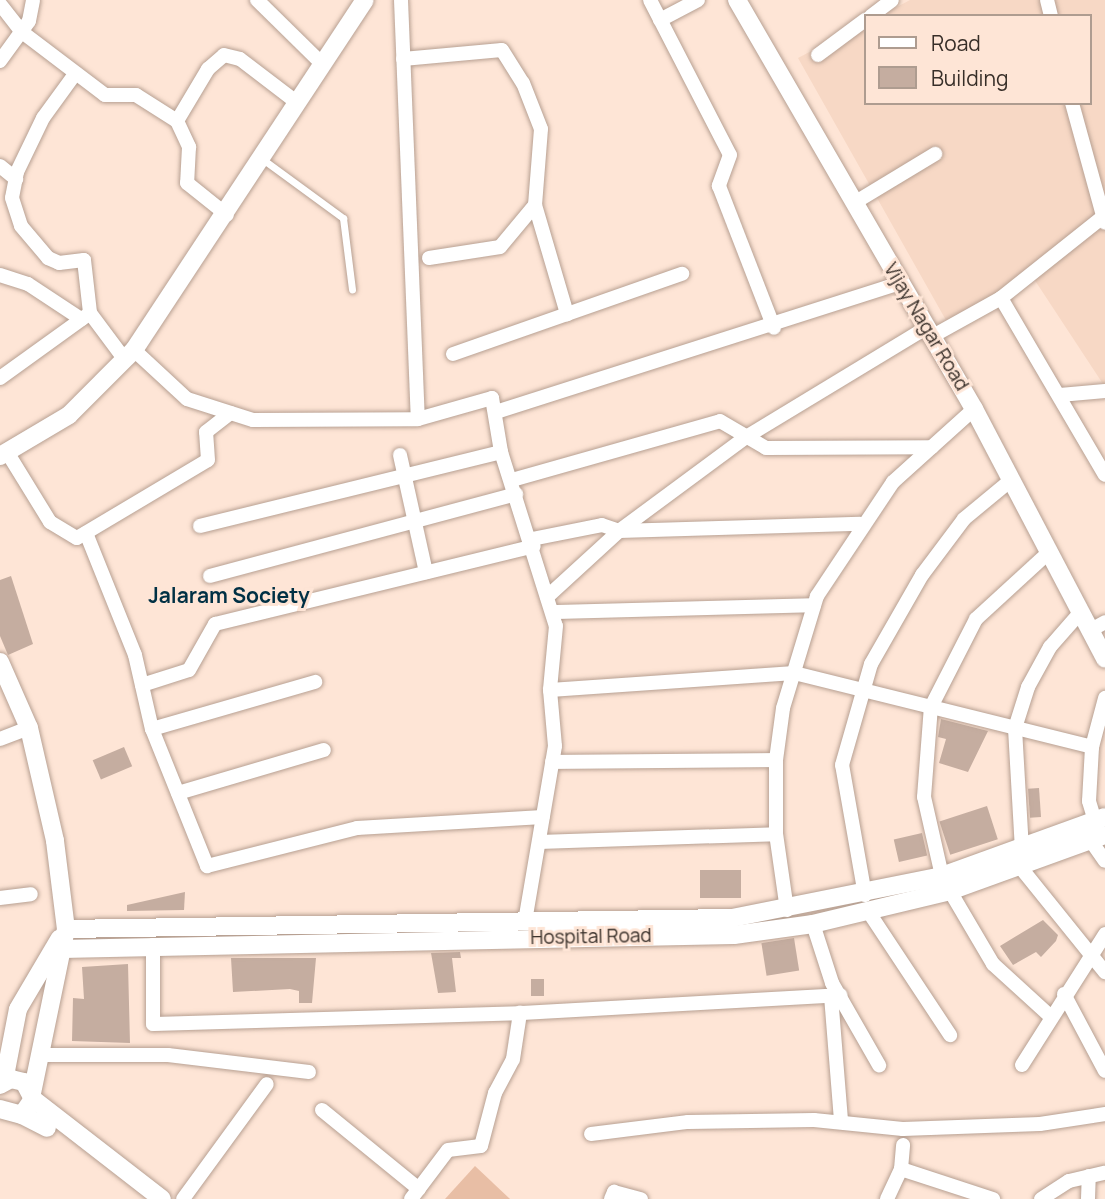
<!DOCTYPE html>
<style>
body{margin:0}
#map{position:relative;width:1105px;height:1199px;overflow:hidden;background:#fee5d6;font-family:Manrope,sans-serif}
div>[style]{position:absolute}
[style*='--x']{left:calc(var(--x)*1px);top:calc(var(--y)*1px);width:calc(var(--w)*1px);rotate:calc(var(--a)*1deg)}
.built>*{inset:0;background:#f7d8c5}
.green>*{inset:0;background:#e8bea5}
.building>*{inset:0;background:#c5ada0;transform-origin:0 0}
.roads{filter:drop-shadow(0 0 2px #b7a092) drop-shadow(0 0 2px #b7a092)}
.service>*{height:7px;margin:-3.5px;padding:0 3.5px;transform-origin:3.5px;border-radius:3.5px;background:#fff}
.minor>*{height:14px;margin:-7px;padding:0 7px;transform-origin:7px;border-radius:7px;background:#fff}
.tertiary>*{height:18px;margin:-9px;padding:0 9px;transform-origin:9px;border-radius:9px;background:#fff}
span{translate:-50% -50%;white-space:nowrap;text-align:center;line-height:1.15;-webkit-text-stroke:6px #fee5d6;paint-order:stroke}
.street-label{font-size:19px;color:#372e28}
.neighbourhood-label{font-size:21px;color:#003044;font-weight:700}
.legend{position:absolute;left:864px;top:14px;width:228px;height:91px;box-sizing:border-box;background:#fee5d6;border:2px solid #ae9c90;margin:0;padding:9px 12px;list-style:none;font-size:21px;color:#372e28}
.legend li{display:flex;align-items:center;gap:14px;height:35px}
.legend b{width:35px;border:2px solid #ae9c90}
</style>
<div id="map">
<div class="built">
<i style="clip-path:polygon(910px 0,1105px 0,1105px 387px,1034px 279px,947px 322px,798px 58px,865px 23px,865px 103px,1089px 103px,1089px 16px,880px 16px)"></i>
</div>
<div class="green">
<i style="clip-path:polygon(475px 1166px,510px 1199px,445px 1199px)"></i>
</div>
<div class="building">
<i style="clip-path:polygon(11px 576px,33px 644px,8px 655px,0 636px,0 580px)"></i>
<i style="clip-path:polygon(941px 719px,988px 731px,968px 772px,939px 763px,946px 739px,938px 737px)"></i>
<i style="left:124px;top:747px;width:21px;height:34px;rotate:67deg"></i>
<i style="left:1039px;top:788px;width:29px;height:11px;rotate:86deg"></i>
<i style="left:987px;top:806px;width:35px;height:50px;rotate:72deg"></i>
<i style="left:922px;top:833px;width:23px;height:29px;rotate:77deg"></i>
<i style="left:741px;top:870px;width:28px;height:41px;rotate:90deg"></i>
<i style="clip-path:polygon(185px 892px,184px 910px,127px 911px,127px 905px)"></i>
<i style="clip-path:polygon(1043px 920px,1058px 935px,1056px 941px,1041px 957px,1036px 952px,1013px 965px,1000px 946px)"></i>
<i style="left:794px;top:938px;width:33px;height:33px;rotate:81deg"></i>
<i style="clip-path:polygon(460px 952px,461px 958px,452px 958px,456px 992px,438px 993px,431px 953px)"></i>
<i style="clip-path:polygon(231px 958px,316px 958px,312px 1003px,299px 1003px,299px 991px,290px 989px,233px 992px)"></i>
<i style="clip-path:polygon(128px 964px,130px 1043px,72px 1041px,73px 998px,84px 999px,82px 967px)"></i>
<i style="left:531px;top:979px;width:13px;height:17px"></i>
</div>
<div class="roads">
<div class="service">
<i style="--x:261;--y:158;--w:102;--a:36.2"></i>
<i style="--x:343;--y:218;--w:72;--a:82.8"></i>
</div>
<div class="minor">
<i style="--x:257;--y:0;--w:88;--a:44.5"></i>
<i style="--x:401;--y:0;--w:419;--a:87.7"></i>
<i style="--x:650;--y:0;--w:174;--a:62.7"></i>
<i style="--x:730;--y:155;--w:33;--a:110"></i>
<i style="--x:719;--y:186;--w:152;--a:68.8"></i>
<i style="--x:1047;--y:0;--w:16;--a:76"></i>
<i style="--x:0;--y:4;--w:36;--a:52"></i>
<i style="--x:22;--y:32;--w:104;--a:37.2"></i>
<i style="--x:105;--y:95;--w:31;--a:0"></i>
<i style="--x:136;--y:95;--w:49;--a:32.4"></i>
<i style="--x:177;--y:121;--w:29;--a:65"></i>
<i style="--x:189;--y:147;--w:36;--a:93"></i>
<i style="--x:187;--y:183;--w:51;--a:38.7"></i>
<i style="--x:871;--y:16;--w:26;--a:-37"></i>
<i style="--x:660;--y:20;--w:43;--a:-27.8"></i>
<i style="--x:818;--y:55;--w:59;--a:-36.7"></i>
<i style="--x:403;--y:59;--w:99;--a:-5.2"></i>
<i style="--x:502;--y:50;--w:39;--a:58"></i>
<i style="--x:523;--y:83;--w:49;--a:68.6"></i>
<i style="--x:541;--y:129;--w:76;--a:94.5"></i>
<i style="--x:0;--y:61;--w:49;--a:-54.1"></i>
<i style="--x:29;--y:21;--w:21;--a:-79"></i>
<i style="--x:75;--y:74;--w:54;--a:126"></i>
<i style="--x:43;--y:118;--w:60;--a:115.7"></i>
<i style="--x:17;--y:172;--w:26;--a:101"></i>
<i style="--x:12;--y:198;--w:29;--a:72"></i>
<i style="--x:21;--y:226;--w:42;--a:49.8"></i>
<i style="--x:48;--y:258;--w:12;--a:24"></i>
<i style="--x:59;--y:263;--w:25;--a:-7"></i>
<i style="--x:84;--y:260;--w:53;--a:83.5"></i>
<i style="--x:90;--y:313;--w:59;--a:53.3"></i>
<i style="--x:1072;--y:103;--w:124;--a:74.6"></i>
<i style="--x:177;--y:121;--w:61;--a:-59.2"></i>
<i style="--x:208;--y:69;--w:21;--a:-41"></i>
<i style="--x:224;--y:55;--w:16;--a:14"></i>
<i style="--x:240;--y:59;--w:69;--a:37.4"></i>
<i style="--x:0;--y:166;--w:21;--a:39"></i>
<i style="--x:854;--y:203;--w:95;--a:-31.2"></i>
<i style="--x:429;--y:258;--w:72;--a:-8.8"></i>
<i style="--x:500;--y:247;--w:55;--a:-50.2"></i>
<i style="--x:535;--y:205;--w:114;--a:73.6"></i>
<i style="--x:0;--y:275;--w:29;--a:18"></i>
<i style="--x:28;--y:284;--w:64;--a:33.4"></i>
<i style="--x:1001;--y:298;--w:205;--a:59.6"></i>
<i style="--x:931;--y:337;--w:80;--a:-29.1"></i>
<i style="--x:1001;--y:298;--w:130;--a:-38.5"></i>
<i style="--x:134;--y:350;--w:72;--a:42.8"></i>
<i style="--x:187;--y:399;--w:69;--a:17.7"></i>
<i style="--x:253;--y:420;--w:165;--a:-0.3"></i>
<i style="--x:418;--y:419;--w:77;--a:-15.8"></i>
<i style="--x:492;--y:398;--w:55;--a:80.5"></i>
<i style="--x:501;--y:452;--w:182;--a:72.5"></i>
<i style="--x:556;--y:626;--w:64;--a:95.4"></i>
<i style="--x:550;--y:690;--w:56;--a:84.9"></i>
<i style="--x:555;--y:746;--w:179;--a:99.7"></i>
<i style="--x:453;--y:354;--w:243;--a:-19.3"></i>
<i style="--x:0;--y:378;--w:111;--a:-35.8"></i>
<i style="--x:1060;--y:395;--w:45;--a:-5.1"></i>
<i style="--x:496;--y:412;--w:423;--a:-17.7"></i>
<i style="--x:7;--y:452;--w:82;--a:58.4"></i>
<i style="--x:50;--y:522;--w:31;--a:31"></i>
<i style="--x:77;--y:538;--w:152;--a:-30.8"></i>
<i style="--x:208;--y:460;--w:28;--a:-94"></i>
<i style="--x:206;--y:432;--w:31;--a:-38"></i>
<i style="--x:400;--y:455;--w:120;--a:77.5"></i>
<i style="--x:512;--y:480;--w:216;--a:-15.8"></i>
<i style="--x:720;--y:421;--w:53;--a:30.4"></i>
<i style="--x:766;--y:448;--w:166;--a:-0.3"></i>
<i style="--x:200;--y:526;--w:310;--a:-13.8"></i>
<i style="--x:86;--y:533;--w:131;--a:68.1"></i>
<i style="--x:135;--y:655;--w:76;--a:77.1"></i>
<i style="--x:152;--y:729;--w:148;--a:68.1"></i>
<i style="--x:207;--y:866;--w:155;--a:-14.2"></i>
<i style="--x:357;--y:828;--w:186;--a:-3.4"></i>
<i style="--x:532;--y:539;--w:71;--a:-11.3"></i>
<i style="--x:602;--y:525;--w:18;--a:19"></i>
<i style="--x:619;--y:531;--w:241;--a:-1.7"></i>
<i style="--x:210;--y:576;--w:317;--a:-15"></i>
<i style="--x:547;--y:597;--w:98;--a:-42.5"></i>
<i style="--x:619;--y:531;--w:158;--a:-36.5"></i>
<i style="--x:746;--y:437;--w:210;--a:-31.2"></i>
<i style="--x:554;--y:612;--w:260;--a:-1.5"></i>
<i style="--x:1089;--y:631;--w:18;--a:-29"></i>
<i style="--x:142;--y:685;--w:49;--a:-17.7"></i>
<i style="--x:189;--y:670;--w:53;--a:-60.5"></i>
<i style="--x:215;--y:624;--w:328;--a:-13.7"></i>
<i style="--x:550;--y:690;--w:245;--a:-4"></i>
<i style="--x:794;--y:673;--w:307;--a:13.9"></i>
<i style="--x:152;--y:729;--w:170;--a:-16.1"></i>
<i style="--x:0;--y:739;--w:31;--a:-21"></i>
<i style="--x:552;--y:762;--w:224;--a:-0.5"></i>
<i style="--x:178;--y:793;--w:152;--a:-16.4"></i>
<i style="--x:1095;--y:821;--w:21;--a:-107"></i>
<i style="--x:1089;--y:801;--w:54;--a:-86.8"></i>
<i style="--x:1092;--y:747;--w:51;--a:-75.1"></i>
<i style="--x:1091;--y:841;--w:24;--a:55"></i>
<i style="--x:539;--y:842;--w:237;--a:-1.9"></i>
<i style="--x:1022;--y:850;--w:122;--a:-93.3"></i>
<i style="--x:1015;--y:728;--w:43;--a:-72.4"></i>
<i style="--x:1028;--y:687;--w:46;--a:-61.2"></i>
<i style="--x:1050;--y:647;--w:44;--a:-48.7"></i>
<i style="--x:1021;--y:868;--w:134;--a:51.1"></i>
<i style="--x:942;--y:876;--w:81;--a:-102.8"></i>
<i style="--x:924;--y:797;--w:90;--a:-85.6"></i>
<i style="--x:931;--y:707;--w:99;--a:-62.9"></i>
<i style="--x:976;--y:619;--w:99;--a:-42.5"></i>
<i style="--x:950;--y:891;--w:85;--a:59.5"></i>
<i style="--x:993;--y:964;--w:77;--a:42.4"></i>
<i style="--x:865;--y:895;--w:132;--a:-100"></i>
<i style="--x:842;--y:765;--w:105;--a:-74"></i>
<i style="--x:871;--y:664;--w:103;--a:-60.2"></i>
<i style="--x:922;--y:575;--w:70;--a:-53.1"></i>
<i style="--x:964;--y:519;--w:61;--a:-39.7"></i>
<i style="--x:0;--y:898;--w:31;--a:-7"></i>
<i style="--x:787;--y:910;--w:77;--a:-98.2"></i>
<i style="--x:776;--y:834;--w:74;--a:-90"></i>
<i style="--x:776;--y:760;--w:52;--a:-82.3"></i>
<i style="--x:783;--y:708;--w:117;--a:-73.1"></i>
<i style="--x:817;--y:596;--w:137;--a:-56.3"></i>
<i style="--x:893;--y:482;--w:109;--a:-42"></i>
<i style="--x:868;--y:911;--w:149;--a:56.5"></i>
<i style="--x:813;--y:924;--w:62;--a:72.1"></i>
<i style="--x:832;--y:983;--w:95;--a:60.2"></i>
<i style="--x:153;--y:945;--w:79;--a:90"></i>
<i style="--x:153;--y:1024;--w:367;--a:-1.7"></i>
<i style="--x:1064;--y:994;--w:87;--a:62"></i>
<i style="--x:831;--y:996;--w:125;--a:85.4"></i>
<i style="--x:43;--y:1055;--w:125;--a:0"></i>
<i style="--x:168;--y:1055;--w:142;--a:6.9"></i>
<i style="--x:1022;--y:1065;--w:155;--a:-57.6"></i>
<i style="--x:322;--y:1110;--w:125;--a:39.2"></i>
<i style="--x:591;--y:1134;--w:98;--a:-7.1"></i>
<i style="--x:688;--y:1122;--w:126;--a:-0.9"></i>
<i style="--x:814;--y:1120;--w:89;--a:5.8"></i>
<i style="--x:903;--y:1129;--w:137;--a:-2.1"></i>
<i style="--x:1040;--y:1124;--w:66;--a:-8.7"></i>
<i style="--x:901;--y:1169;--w:97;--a:18.1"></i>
<i style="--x:183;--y:1199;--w:142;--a:-53.9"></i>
<i style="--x:411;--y:1199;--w:61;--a:-52.9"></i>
<i style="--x:448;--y:1150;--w:33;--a:-7"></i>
<i style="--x:481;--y:1146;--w:55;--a:-75.2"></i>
<i style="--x:495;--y:1093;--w:38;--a:-62"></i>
<i style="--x:513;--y:1059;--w:47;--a:-81.3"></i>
<i style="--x:520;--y:1013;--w:321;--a:-3.2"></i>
<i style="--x:611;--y:1199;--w:8;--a:-67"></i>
<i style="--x:614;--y:1192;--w:28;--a:15"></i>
<i style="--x:887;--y:1199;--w:33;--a:-65"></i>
<i style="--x:901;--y:1169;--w:24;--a:-85"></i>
<i style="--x:1041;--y:1199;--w:33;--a:-33"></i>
<i style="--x:1069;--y:1181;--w:37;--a:-13"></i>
<i style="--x:1088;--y:1199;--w:23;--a:-88"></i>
</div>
<div class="tertiary">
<i style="--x:737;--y:0;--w:473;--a:59.9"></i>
<i style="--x:974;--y:409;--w:282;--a:62.3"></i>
<i style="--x:0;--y:456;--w:80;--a:-30.7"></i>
<i style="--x:69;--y:415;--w:92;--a:-45"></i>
<i style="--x:134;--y:350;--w:419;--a:-56.6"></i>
<i style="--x:0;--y:662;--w:72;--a:66.3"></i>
<i style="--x:29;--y:728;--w:116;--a:77"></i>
<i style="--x:55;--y:841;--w:89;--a:82.9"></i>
<i style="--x:66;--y:929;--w:167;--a:101.7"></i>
<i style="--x:66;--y:929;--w:666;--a:-0.95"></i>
<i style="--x:732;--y:918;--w:214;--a:-11.3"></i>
<i style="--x:942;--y:876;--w:173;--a:-19.9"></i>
<i style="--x:62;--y:949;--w:672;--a:-1.19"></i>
<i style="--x:734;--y:935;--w:80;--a:-7.9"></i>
<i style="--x:813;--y:924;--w:141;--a:-13.5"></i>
<i style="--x:950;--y:891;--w:165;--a:-19.9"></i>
<i style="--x:4;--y:1081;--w:73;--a:-79"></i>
<i style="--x:18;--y:1009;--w:82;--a:-59.4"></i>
<i style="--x:0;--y:1085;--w:13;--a:-29"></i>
<i style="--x:11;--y:1079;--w:13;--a:13"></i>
<i style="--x:24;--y:1082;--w:19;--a:62"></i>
<i style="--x:33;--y:1099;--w:19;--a:125"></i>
<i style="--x:22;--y:1115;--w:23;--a:-165"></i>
<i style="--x:33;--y:1099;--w:163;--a:37.8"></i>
<i style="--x:22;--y:1115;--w:28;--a:27"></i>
</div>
</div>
<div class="street-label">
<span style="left:926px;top:327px;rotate:59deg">Vijay Nagar Road</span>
<span style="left:591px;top:937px;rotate:-1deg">Hospital Road</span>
</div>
<div class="neighbourhood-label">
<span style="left:229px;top:595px">Jalaram Society</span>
</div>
<ul class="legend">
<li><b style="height:9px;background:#fff"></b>Road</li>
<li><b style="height:19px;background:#c5ada0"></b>Building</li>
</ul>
</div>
